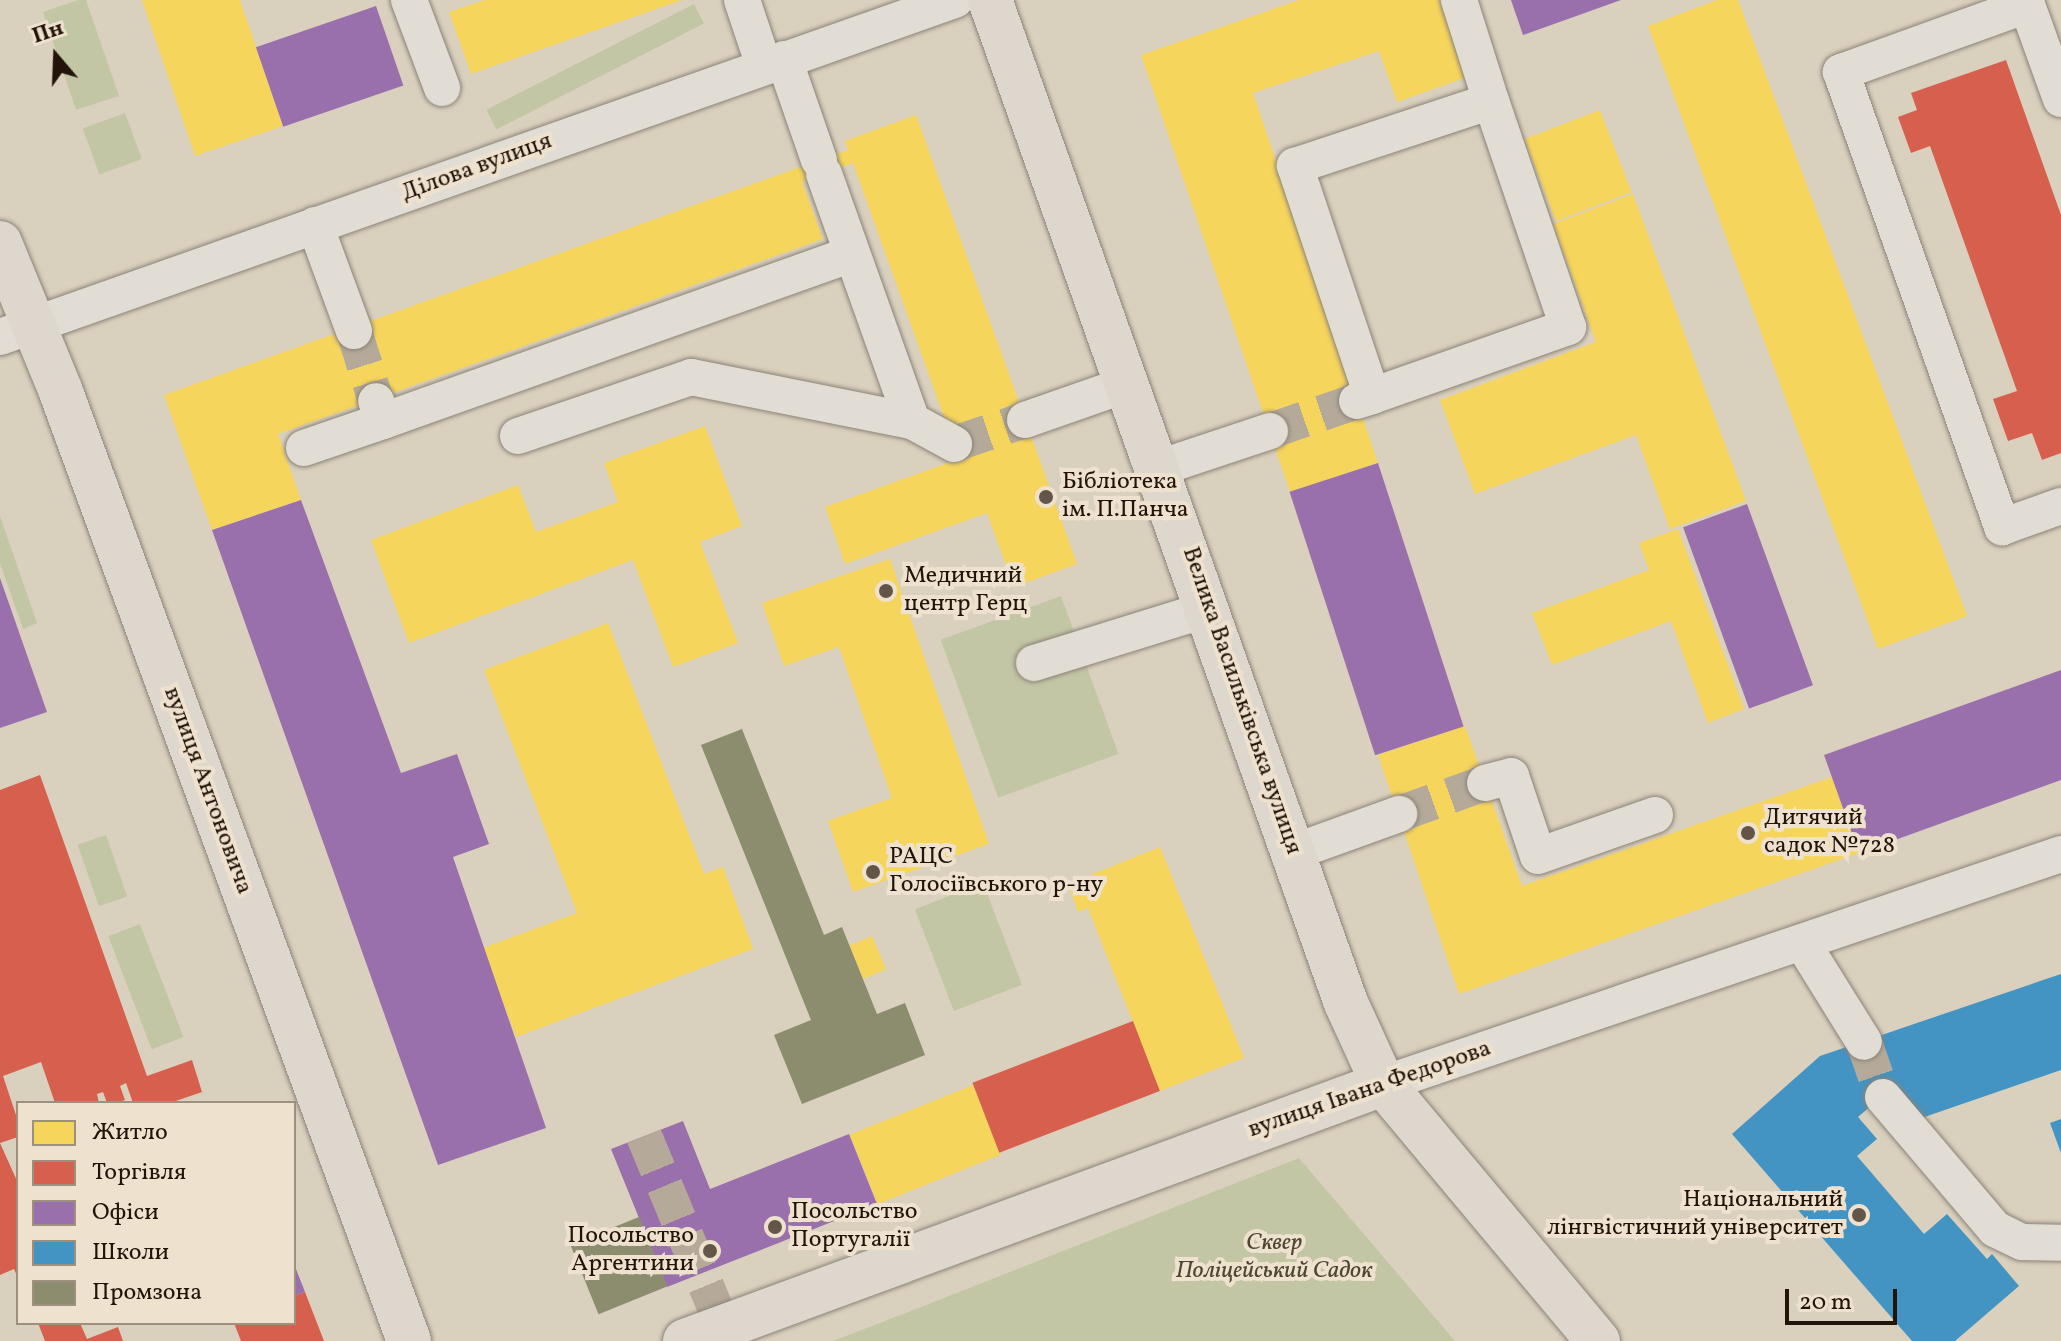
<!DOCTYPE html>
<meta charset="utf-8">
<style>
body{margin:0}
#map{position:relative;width:2061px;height:1341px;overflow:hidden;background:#dad0be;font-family:Vollkorn,serif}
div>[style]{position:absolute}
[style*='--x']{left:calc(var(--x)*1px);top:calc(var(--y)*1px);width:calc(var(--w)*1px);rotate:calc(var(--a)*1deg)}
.green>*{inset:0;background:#c3c6a5;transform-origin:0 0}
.homes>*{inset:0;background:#f6d55c;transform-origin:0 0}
.shops>*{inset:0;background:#d6604d;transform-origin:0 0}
.offices>*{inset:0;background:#9970ab;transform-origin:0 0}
.schools>*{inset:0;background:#4393c3}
.industry>*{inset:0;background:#8c8c6e;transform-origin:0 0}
.minor-tunnel>*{height:36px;margin-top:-18px;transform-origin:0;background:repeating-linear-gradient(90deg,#b5aa9a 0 36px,transparent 0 54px)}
.roads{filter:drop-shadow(0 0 2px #8b8378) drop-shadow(0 0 2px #8b8378)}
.minor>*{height:36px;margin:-18px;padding:0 18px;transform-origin:18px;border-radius:18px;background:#e2ddd4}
.major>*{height:44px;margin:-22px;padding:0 22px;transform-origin:22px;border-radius:22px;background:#ddd7cd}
.dots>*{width:22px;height:22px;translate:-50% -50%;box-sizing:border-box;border:4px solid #eee2ce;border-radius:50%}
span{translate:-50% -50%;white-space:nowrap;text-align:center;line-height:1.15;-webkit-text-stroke:8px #eee2ce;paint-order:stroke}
.street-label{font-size:24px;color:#231409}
.poi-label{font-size:24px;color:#231409}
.left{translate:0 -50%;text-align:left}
.right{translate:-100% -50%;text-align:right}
.park-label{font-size:24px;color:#4d4732;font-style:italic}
.legend{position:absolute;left:16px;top:1101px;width:280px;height:224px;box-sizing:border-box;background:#eee2ce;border:2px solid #9d907f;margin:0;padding:10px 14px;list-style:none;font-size:24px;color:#231409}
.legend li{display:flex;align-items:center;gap:16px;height:40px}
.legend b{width:40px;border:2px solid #9d907f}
.north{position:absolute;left:16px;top:16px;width:80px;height:80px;-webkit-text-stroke:6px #eee2ce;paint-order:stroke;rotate:341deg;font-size:22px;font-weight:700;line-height:32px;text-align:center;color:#231409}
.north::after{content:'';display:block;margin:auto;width:28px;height:36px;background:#231409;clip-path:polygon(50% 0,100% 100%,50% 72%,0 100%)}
.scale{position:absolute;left:1785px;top:1289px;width:112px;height:36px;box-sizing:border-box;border:4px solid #231409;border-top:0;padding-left:10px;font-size:24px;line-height:28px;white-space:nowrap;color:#231409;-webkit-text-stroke:6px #eee2ce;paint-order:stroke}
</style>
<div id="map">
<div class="green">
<i style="clip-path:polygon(78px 0,86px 0,119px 96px,76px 110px,43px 12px)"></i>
<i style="left:694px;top:4px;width:22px;height:233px;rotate:63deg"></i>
<i style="left:125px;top:113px;width:49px;height:45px;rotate:70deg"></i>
<i style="clip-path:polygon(0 516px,37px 623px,23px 629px,0 563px)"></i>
<i style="left:1061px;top:596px;width:168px;height:128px;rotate:70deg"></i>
<i style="left:106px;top:835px;width:65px;height:30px;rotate:71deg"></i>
<i style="left:983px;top:883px;width:109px;height:73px;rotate:69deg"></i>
<i style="left:140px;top:924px;width:121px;height:34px;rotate:69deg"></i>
<i style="clip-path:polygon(1299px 1158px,1455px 1341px,833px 1341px,916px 1309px)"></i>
</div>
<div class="homes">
<i style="clip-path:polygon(142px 0,240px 0,283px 126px,195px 156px)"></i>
<i style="clip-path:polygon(485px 0,682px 0,471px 74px,449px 12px)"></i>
<i style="clip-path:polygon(1299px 0,1440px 0,1467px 77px,1397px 102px,1379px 51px,1253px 93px,1378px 463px,1290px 492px,1141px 55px)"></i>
<i style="clip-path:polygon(1717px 0,1738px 0,1967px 616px,1878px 649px,1648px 26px)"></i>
<i style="left:1600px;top:110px;width:88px;height:81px;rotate:69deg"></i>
<i style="clip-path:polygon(916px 115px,1077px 564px,1014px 587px,987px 513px,845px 564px,825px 507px,959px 459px,853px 163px,802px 182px,823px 239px,278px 434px,301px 500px,212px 530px,164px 395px,848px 150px,845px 141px)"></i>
<i style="clip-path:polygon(1633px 194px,1746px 501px,1670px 529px,1636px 435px,1475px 494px,1440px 400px,1596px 342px,1553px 224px)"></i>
<i style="clip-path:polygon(705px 426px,742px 526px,700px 542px,738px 643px,673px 667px,633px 560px,409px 643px,371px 540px,518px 485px,536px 532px,618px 502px,604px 463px)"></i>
<i style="clip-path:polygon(1678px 529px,1744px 709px,1708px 723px,1671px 621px,1552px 665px,1532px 613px,1649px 570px,1639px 543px)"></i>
<i style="clip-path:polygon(890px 559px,989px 844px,853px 892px,828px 821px,892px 798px,839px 647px,784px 666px,762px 603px)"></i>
<i style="clip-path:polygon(608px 623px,704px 874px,723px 867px,753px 949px,516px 1037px,483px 948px,577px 913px,484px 670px)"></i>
<i style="clip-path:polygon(1465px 726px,1522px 886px,1832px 777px,1859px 853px,1459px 994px,1378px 755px)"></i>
<i style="clip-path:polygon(1160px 847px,1244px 1058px,1160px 1091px,1088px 908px,1078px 912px,1068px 884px)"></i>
<i style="left:872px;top:936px;width:36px;height:25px;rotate:67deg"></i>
<i style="left:973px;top:1085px;width:75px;height:133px;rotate:68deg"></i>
</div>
<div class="shops">
<i style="clip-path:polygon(2006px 60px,2061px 215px,2061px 453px,2042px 460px,2032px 433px,2008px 441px,1993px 399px,2017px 391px,1930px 146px,1911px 153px,1898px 117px,1917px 110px,1911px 93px)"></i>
<i style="clip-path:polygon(40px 775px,147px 1076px,192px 1060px,202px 1092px,170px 1103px,133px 1103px,126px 1083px,120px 1086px,125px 1100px,116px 1103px,107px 1103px,103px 1092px,97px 1094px,99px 1103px,55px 1103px,41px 1062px,3px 1076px,18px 1121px,18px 1137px,0 1143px,18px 1183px,18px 1278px,14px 1269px,0 1275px,0 790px)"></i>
<i style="left:1133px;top:1021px;width:75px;height:172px;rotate:69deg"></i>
<i style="clip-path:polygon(305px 1292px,324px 1341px,241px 1341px,234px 1323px,294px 1323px,294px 1296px)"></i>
<i style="clip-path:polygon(38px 1323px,80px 1323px,87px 1339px,118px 1327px,123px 1341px,45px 1341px)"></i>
</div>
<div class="offices">
<i style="clip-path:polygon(1511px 0,1621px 0,1523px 35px)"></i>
<i style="left:376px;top:6px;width:84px;height:127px;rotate:71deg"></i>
<i style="left:1378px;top:463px;width:277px;height:93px;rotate:72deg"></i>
<i style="clip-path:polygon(301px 500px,401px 773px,457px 754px,489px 844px,453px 857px,546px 1128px,438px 1165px,212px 530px)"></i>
<i style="left:1747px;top:504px;width:193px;height:68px;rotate:70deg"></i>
<i style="clip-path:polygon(0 578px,47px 712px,0 728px)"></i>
<i style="clip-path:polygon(2061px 670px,2061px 780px,1859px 853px,1824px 755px)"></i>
<i style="clip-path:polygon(683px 1121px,710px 1189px,849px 1134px,877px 1204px,667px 1287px,611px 1149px)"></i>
<i style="clip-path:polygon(294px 1264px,305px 1292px,294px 1296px)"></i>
</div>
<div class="schools">
<i style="clip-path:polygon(2061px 974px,2061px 1070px,1907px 1123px,1879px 1099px,1858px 1117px,1877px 1139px,1857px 1156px,1924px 1234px,1947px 1214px,1987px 1259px,1992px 1254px,2019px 1286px,1955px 1341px,1912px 1341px,1732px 1134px,1820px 1056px)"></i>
<i style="clip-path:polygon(2061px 1119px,2061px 1153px,2050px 1123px)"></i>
</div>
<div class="industry">
<i style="clip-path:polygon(742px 729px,824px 935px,842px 927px,877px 1014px,905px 1003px,925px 1055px,802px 1104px,774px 1035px,811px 1020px,701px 745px)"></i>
<i style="left:639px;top:1217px;width:75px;height:74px;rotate:68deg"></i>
</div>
<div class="minor-tunnel">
<i style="--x:354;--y:331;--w:73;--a:72.6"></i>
<i style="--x:1270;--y:431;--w:92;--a:-19"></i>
<i style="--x:954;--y:444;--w:75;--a:-18.7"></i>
<i style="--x:1399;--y:814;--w:91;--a:-19.8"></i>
<i style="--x:1864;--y:1042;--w:58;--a:70.9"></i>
<i style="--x:644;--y:1136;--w:207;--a:67.5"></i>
</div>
<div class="roads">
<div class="minor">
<i style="--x:409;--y:0;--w:94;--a:69.4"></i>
<i style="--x:742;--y:0;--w:70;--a:71.6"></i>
<i style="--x:784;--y:59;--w:107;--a:70.9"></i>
<i style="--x:2061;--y:99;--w:100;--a:-109.9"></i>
<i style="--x:2027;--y:5;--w:198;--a:160.2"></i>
<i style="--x:1841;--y:72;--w:483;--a:70.5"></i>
<i style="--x:2002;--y:527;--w:63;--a:-19.6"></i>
<i style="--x:315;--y:225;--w:113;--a:69.8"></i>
<i style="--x:0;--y:337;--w:1013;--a:-19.44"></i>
<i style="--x:1372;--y:396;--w:208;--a:-19.4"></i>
<i style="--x:1568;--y:327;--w:239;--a:-108.8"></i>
<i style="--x:1357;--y:401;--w:16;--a:-18"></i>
<i style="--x:1372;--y:396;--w:243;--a:-108.5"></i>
<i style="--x:1295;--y:166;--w:206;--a:-18.3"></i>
<i style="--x:1491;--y:101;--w:106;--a:-107.6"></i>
<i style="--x:1025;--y:420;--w:109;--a:-19.3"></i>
<i style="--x:383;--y:421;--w:497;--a:-19.6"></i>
<i style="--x:912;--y:421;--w:48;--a:28.7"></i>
<i style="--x:518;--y:436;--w:183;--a:-18.8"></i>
<i style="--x:691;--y:377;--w:225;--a:11.3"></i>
<i style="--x:912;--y:421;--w:262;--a:-109.6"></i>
<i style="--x:304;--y:448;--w:83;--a:-18.9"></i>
<i style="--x:383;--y:421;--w:21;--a:-109"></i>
<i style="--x:1159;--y:468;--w:117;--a:-18.4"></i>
<i style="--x:1034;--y:663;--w:182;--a:-17.2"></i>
<i style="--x:1485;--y:783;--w:27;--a:-15"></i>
<i style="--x:1511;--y:776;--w:84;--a:71.4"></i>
<i style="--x:1538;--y:856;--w:124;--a:-19.3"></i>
<i style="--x:1294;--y:852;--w:112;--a:-19.9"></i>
<i style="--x:1803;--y:944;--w:115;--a:58.1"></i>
<i style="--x:1383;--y:1084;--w:716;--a:-18.74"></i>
<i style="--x:1883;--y:1097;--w:173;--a:49.7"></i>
<i style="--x:1995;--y:1229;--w:30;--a:26"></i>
<i style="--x:2022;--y:1242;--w:39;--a:1"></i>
</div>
<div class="major">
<i style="--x:990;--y:0;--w:1064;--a:70.46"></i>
<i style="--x:1346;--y:1003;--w:89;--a:65.4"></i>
<i style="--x:1383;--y:1084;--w:335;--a:50.1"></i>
<i style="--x:0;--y:243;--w:161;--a:67.7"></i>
<i style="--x:61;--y:392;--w:1011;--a:69.86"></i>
<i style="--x:685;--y:1341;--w:744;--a:-20.21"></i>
</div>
</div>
<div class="dots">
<i style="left:1046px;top:497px;background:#635648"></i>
<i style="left:886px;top:591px;background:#635648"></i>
<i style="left:1748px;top:833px;background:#635648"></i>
<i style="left:873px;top:872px;background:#635648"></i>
<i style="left:1859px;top:1215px;background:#635648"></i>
<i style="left:775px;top:1227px;background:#635648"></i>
<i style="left:710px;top:1251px;background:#635648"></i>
</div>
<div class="street-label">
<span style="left:477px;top:168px;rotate:-20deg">Ділова вулиця</span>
<span style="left:1241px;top:701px;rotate:71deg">Велика Васильківська вулиця</span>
<span style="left:207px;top:791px;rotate:70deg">вулиця Антоновича</span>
<span style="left:1370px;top:1090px;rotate:-19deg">вулиця Івана Федорова</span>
</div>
<div class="poi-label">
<span class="left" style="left:1062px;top:497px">Бібліотека<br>ім. П.Панча</span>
<span class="left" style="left:904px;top:591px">Медичний<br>центр Герц</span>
<span class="left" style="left:1764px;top:833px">Дитячий<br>садок №728</span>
<span class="left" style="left:889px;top:872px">РАЦС<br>Голосіївського р-ну</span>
<span class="right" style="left:1843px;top:1215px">Національний<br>лінгвістичний університет</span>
<span class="left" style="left:791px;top:1227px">Посольство<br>Португалії</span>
<span class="right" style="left:694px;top:1251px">Посольство<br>Аргентини</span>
</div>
<div class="park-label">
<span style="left:1274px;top:1258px">Сквер<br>Поліцейський Садок</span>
</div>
<ul class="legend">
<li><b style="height:22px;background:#f6d55c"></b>Житло</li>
<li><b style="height:22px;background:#d6604d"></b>Торгівля</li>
<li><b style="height:22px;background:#9970ab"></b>Офіси</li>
<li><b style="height:22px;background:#4393c3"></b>Школи</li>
<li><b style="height:22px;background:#8c8c6e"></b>Промзона</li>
</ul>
<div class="north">Пн</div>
<div class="scale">20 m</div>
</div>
